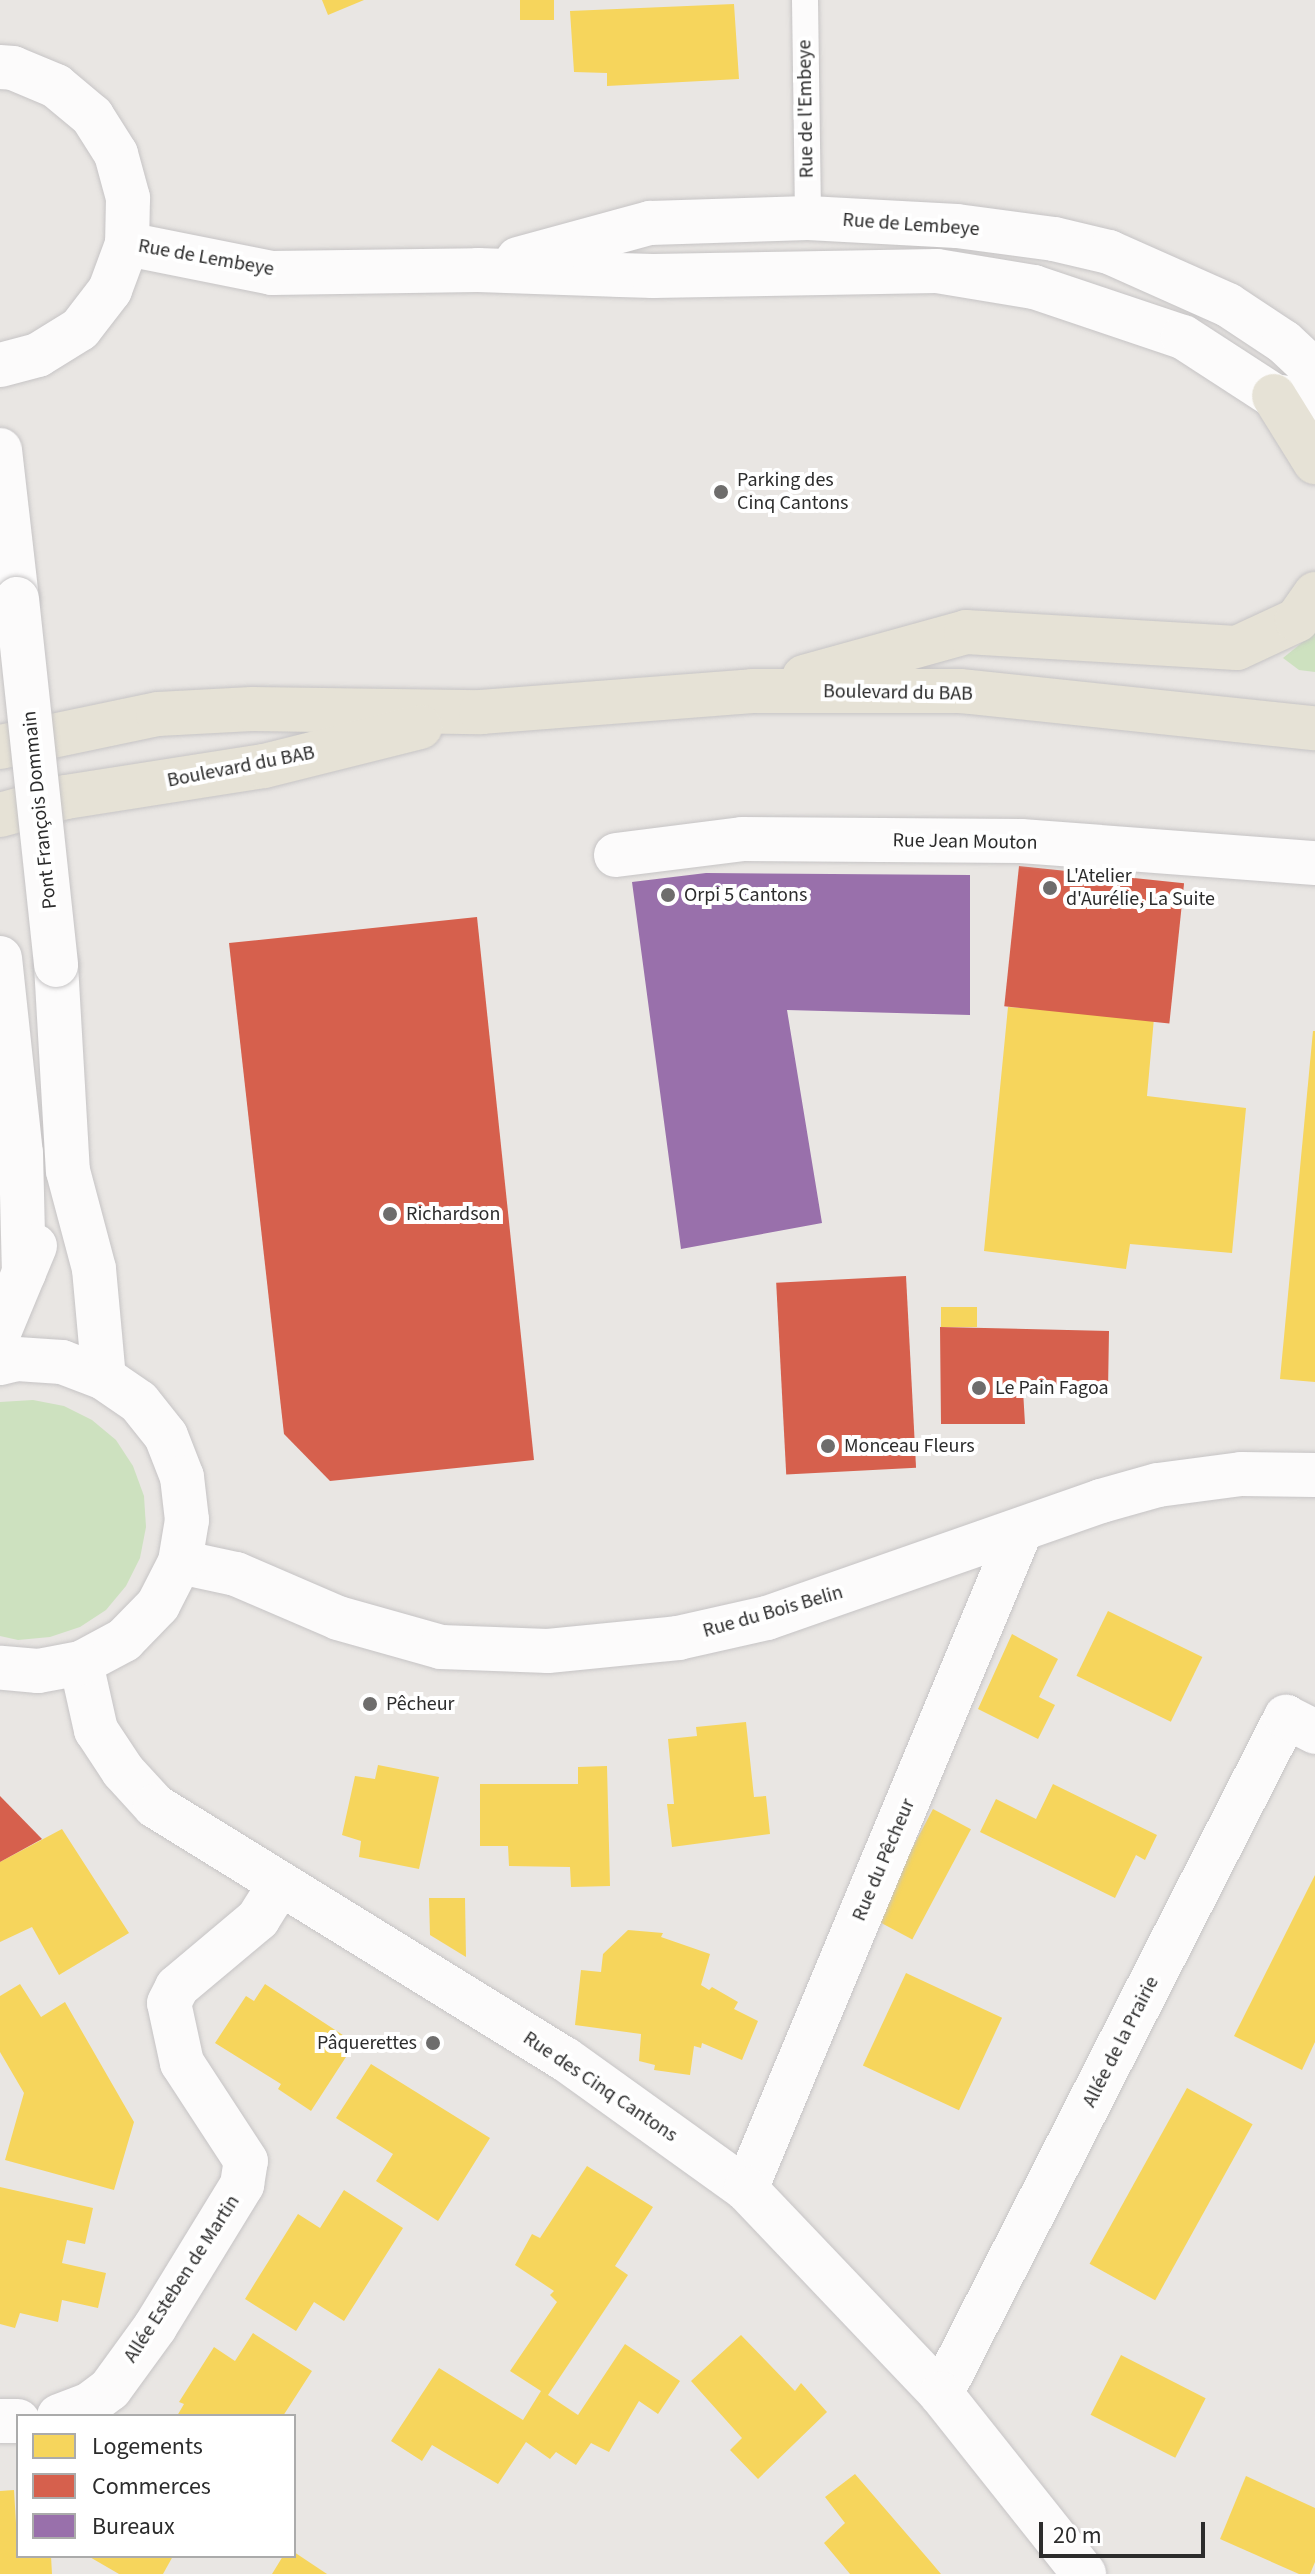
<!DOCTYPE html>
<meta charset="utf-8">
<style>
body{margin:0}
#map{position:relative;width:1315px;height:2574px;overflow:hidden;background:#e9e6e3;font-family:"Source Sans 3",sans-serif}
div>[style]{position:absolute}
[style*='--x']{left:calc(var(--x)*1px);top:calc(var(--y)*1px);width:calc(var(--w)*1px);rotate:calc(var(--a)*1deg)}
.green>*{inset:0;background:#cde1bf}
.homes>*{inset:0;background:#f6d55c;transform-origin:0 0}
.shops>*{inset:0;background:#d6604d;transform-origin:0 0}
.offices>*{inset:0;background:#9970ab}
.roads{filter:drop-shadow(0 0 2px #c6c4c5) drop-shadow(0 0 2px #c6c4c5)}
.service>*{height:26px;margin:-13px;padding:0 13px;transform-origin:13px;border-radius:13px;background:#fcfbfb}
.minor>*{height:44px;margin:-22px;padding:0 22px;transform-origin:22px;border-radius:22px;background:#fcfbfb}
.tertiary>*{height:44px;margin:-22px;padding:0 22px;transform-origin:22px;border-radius:22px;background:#fcfbfb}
.secondary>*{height:44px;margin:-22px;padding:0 22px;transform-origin:22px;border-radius:22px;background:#fcfbfb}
.primary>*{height:44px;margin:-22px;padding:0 22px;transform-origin:22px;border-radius:22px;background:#e6e2d6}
.bridges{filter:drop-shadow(0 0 2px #c6c4c5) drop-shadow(0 0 2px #c6c4c5)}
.secondary-bridge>*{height:44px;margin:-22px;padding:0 22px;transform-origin:22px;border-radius:22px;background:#fcfbfb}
.dots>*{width:22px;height:22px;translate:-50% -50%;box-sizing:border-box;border:4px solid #fff;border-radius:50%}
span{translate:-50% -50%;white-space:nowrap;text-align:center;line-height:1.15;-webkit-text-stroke:8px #fff;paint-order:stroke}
.street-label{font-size:20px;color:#2c2c2c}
.poi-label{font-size:20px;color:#2c2c2c}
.left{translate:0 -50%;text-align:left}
.right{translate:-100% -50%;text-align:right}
.legend{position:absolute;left:16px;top:2414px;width:280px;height:144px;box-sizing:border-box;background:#fff;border:2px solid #ababab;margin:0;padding:10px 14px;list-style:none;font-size:24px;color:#2c2c2c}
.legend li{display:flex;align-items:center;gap:16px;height:40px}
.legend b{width:40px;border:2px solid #ababab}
.scale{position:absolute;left:1039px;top:2522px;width:166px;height:36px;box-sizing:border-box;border:4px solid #2c2c2c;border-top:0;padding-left:10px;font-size:24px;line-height:28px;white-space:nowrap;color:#2c2c2c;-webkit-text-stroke:6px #fff;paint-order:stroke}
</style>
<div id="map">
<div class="green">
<i style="clip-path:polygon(1315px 632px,1315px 672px,1299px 670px,1283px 658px)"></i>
<i style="clip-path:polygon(33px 1400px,64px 1406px,92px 1420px,116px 1440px,133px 1466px,144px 1496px,146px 1527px,140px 1558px,126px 1586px,106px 1610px,80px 1627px,50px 1637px,18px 1640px,0 1636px,0 1402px)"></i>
</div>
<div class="homes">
<i style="clip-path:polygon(322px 0,364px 0,328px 15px)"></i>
<i style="left:520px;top:0;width:34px;height:20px"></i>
<i style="clip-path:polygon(734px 4px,739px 79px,607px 86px,607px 73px,574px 72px,570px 11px)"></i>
<i style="clip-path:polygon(1008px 1007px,1154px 1018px,1147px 1096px,1246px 1108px,1232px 1253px,1130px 1244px,1126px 1269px,984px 1251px)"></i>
<i style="clip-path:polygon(1313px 1031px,1315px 1031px,1315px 1382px,1280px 1379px)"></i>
<i style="left:941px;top:1307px;width:36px;height:20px"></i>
<i style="left:1108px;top:1611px;width:105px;height:72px;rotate:26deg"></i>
<i style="clip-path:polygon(1012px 1634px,1058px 1659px,1039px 1697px,1055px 1705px,1038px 1739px,978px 1709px)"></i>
<i style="clip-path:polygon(746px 1722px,754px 1797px,766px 1796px,770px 1834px,672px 1847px,667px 1804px,674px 1804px,668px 1739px,697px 1736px,696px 1727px)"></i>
<i style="clip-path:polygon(378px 1765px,439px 1777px,419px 1869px,359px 1857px,361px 1841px,342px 1835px,355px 1776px,375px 1779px)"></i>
<i style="clip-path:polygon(607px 1766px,610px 1886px,571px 1887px,570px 1867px,509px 1866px,508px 1846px,480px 1846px,480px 1784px,578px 1784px,578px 1767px)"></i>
<i style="clip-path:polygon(1053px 1784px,1157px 1835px,1145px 1860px,1136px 1855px,1115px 1898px,980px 1832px,996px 1799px,1036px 1819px)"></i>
<i style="left:933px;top:1809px;width:43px;height:125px;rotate:28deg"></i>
<i style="clip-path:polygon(62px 1829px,129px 1933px,59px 1975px,32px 1927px,0 1942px,0 1862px)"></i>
<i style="clip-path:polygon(1315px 1875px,1315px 2042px,1302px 2070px,1234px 2036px)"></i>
<i style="clip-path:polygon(429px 1898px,465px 1898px,466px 1957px,430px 1935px)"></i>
<i style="clip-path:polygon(628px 1930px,663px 1933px,661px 1937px,710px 1954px,701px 1985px,709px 1990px,712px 1987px,738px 2002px,734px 2009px,758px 2021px,742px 2060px,702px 2043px,701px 2048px,694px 2046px,690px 2075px,654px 2070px,655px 2065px,639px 2061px,641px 2034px,575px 2025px,581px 1970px,601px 1972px,603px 1954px)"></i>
<i style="left:906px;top:1973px;width:106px;height:102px;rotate:25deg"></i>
<i style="clip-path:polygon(20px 1984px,41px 2017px,65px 2002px,134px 2122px,114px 2190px,5px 2160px,24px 2093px,0 2052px,0 1996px)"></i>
<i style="clip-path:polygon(265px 1984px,355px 2043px,311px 2111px,278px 2089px,281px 2084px,215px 2043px,246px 1996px,254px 2001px)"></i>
<i style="clip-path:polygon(371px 2064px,490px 2138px,438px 2221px,376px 2181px,393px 2154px,336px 2118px)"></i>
<i style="left:1187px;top:2088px;width:75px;height:201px;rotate:29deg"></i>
<i style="clip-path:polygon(587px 2166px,653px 2207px,615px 2266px,628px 2275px,548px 2395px,578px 2415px,625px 2344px,680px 2381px,658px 2414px,639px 2401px,609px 2452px,591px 2443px,576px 2465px,556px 2452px,550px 2459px,526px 2442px,498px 2484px,432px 2445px,422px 2461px,391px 2441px,439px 2368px,523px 2420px,541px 2391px,510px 2371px,557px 2302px,550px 2295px,554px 2291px,515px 2265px,532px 2234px,540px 2238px)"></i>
<i style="clip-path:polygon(0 2187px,93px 2208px,85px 2244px,67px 2240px,62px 2263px,106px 2273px,98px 2308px,62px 2300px,58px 2322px,20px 2313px,15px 2328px,0 2324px)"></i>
<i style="clip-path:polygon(344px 2190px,403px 2228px,344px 2321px,314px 2302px,296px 2331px,245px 2299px,298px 2214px,320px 2228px)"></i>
<i style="clip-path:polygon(253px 2333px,312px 2371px,283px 2416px,177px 2416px,184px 2404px,179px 2402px,214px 2347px,235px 2361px)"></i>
<i style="clip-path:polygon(741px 2335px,795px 2391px,801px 2383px,827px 2412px,758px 2479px,730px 2450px,742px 2438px,691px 2381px)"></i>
<i style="left:1121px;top:2355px;width:95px;height:67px;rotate:27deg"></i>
<i style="clip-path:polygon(855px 2474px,930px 2561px,941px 2574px,850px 2574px,824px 2543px,845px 2523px,825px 2497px)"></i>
<i style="clip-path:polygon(1246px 2476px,1315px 2508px,1315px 2562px,1310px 2574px,1299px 2574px,1220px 2539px)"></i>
<i style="clip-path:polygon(14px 2490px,18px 2556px,51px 2556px,52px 2574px,0 2574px,0 2491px)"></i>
<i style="clip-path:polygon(294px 2552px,327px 2574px,272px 2574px,283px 2556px,294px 2556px)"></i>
<i style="clip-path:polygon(88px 2556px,173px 2556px,163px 2574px,119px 2574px)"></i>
</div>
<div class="shops">
<i style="left:1019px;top:866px;width:166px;height:141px;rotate:6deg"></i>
<i style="clip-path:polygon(477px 917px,534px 1460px,330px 1481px,284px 1434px,229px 943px)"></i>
<i style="left:906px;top:1276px;width:192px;height:130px;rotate:87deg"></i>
<i style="clip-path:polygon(940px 1327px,1109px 1331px,1108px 1391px,1023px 1390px,1025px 1424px,941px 1424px)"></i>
<i style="clip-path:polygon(0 1796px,42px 1839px,0 1862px)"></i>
</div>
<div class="offices">
<i style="clip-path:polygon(706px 873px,970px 875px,970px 1015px,787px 1010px,822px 1223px,681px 1249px,632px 882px)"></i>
</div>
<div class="roads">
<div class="service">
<i style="--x:805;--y:0;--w:218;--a:89.2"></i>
</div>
<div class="minor">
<i style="--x:1274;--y:396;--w:41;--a:8.3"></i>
<i style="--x:616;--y:855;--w:127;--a:-7.2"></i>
<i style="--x:742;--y:839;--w:279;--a:0.4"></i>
<i style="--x:1021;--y:841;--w:295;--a:4.3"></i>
<i style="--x:746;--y:2189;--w:712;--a:-67.36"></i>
<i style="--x:941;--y:2394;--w:760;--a:-63"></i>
<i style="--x:1286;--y:1717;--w:33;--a:27"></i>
<i style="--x:59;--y:2416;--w:33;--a:-21"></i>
<i style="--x:90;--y:2404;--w:25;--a:-37"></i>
<i style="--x:110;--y:2389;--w:77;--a:-54"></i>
<i style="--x:155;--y:2327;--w:167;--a:-58.5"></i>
<i style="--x:242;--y:2185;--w:24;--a:-81"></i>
<i style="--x:246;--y:2161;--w:117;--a:-123.1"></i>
<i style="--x:182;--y:2063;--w:61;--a:-102.2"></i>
<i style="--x:169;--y:2003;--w:18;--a:-63"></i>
<i style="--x:177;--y:1987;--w:106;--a:-40"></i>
<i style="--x:258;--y:1919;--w:40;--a:-58"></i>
<i style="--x:0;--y:2421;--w:18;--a:0"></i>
</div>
<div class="tertiary">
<i style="--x:180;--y:1562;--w:57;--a:12.1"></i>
<i style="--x:236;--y:1574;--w:111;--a:23.3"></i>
<i style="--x:338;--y:1618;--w:107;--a:15.7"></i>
<i style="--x:441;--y:1647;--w:107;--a:2.1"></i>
<i style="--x:548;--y:1651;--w:131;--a:-5.7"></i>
<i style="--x:678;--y:1638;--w:91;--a:-12.7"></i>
<i style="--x:767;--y:1618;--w:354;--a:-19.3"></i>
<i style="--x:1101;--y:1501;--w:59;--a:-15.7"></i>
<i style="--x:1158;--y:1485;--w:84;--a:-7.5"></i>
<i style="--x:1241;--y:1474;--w:74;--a:0.8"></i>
<i style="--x:81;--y:1663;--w:69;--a:77.4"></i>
<i style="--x:96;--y:1730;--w:49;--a:56.6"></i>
<i style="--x:123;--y:1771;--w:47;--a:47.6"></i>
<i style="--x:155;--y:1806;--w:482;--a:31.7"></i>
<i style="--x:565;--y:2059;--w:223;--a:35.7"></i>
<i style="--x:746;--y:2189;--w:283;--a:46.4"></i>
<i style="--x:941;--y:2394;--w:230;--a:51.5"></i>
</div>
<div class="secondary">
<i style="--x:0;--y:67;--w:13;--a:4"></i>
<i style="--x:13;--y:68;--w:47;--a:22.7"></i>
<i style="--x:56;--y:86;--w:47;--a:39.8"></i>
<i style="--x:92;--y:116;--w:45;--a:57.7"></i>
<i style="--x:116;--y:154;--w:46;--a:74.7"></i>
<i style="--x:128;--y:198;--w:46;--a:91.2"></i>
<i style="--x:127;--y:244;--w:49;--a:110.3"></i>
<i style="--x:110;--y:290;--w:49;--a:127.6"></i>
<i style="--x:80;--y:329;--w:49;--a:148.2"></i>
<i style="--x:38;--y:355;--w:39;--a:165"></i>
<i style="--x:127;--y:244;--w:148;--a:11.3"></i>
<i style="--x:272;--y:273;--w:206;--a:-0.8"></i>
<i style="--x:478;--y:270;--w:175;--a:2"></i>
<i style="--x:653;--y:276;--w:284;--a:-1"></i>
<i style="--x:937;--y:271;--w:98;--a:9.4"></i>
<i style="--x:1034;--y:287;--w:157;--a:18.6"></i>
<i style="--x:1183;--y:337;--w:108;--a:33"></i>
<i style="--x:518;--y:259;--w:137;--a:-15.3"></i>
<i style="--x:650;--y:223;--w:158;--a:-1.8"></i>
<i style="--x:808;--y:218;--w:149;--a:3.1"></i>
<i style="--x:957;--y:226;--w:98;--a:7.6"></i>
<i style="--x:1054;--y:239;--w:57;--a:13.3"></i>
<i style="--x:1109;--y:252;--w:130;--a:24"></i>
<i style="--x:1228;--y:305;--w:67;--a:33.5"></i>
<i style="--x:1284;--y:342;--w:42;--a:43.1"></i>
<i style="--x:0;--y:450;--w:150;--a:83.5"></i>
<i style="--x:0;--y:958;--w:196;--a:83.9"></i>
<i style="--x:21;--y:1153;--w:120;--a:88.6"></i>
<i style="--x:56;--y:965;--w:206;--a:86.7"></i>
<i style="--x:68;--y:1171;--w:101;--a:75.1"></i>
<i style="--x:94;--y:1269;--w:109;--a:84.8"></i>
<i style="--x:0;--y:1330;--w:91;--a:-67.4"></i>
<i style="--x:0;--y:1363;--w:17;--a:-13"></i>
<i style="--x:17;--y:1359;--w:45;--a:3.8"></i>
<i style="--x:62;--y:1362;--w:45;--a:20.9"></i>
<i style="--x:104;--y:1378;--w:42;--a:34.4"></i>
<i style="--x:139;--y:1402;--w:43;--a:51.5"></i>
<i style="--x:166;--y:1436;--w:44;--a:68.7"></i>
<i style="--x:182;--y:1477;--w:43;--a:83.4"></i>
<i style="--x:187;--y:1520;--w:43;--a:99.5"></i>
<i style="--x:180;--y:1562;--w:48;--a:117.1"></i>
<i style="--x:158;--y:1605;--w:49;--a:134.2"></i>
<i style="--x:124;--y:1640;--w:49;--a:151.9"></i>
<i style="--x:81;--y:1663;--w:44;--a:169.5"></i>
<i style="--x:38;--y:1671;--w:38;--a:-175"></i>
</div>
<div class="primary">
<i style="--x:1274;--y:396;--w:78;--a:58.2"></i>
<i style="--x:804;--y:677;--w:168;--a:-15.5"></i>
<i style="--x:966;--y:632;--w:271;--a:3.4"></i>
<i style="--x:1237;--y:648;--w:66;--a:-25"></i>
<i style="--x:1297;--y:620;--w:32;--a:-55"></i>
<i style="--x:0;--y:747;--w:161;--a:-11.8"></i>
<i style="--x:158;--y:714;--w:94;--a:-3"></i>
<i style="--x:252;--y:709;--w:229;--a:0.8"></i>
<i style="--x:481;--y:712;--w:272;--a:-4.4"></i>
<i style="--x:752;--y:691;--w:208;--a:0"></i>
<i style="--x:960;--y:691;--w:357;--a:6"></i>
<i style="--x:0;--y:815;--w:68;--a:-15.3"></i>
<i style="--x:66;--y:797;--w:200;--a:-8.9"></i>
<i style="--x:264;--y:766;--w:161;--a:-14"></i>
</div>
</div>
<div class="bridges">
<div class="secondary-bridge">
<i style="--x:17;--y:599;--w:368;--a:83.9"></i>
</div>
</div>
<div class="dots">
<i style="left:721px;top:492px;background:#6e6d6c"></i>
<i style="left:1050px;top:888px;background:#6e6d6c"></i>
<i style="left:668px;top:895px;background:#6e6d6c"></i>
<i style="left:390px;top:1214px;background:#6e6d6c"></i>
<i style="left:979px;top:1388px;background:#6e6d6c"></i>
<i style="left:828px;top:1446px;background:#6e6d6c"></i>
<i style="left:370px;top:1704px;background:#6e6d6c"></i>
<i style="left:433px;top:2043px;background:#6e6d6c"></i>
</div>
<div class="street-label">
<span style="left:806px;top:109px;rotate:-91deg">Rue de l'Embeye</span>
<span style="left:911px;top:225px;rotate:4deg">Rue de Lembeye</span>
<span style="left:206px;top:258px;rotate:10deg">Rue de Lembeye</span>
<span style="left:898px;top:693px;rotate:1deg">Boulevard du BAB</span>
<span style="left:241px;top:767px;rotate:-11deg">Boulevard du BAB</span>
<span style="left:40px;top:810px;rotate:-96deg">Pont François Dommain</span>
<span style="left:965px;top:842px;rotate:1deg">Rue Jean Mouton</span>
<span style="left:773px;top:1612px;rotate:-16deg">Rue du Bois Belin</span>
<span style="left:884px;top:1860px;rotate:-67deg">Rue du Pêcheur</span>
<span style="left:1121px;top:2042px;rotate:-63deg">Allée de la Prairie</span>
<span style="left:600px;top:2087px;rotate:34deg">Rue des Cinq Cantons</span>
<span style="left:182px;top:2279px;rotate:-57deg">Allée Esteben de Martin</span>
</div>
<div class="poi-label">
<span class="left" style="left:737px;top:492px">Parking des<br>Cinq Cantons</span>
<span class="left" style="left:1066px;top:888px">L'Atelier<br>d'Aurélie, La Suite</span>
<span class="left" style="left:684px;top:895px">Orpi 5 Cantons</span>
<span class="left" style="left:406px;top:1214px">Richardson</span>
<span class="left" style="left:995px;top:1388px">Le Pain Fagoa</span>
<span class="left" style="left:844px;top:1446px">Monceau Fleurs</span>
<span class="left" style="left:386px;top:1704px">Pêcheur</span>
<span class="right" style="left:417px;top:2043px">Pâquerettes</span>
</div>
<ul class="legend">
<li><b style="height:22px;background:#f6d55c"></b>Logements</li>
<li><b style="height:22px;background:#d6604d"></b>Commerces</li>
<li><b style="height:22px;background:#9970ab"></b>Bureaux</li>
</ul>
<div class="scale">20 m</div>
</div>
